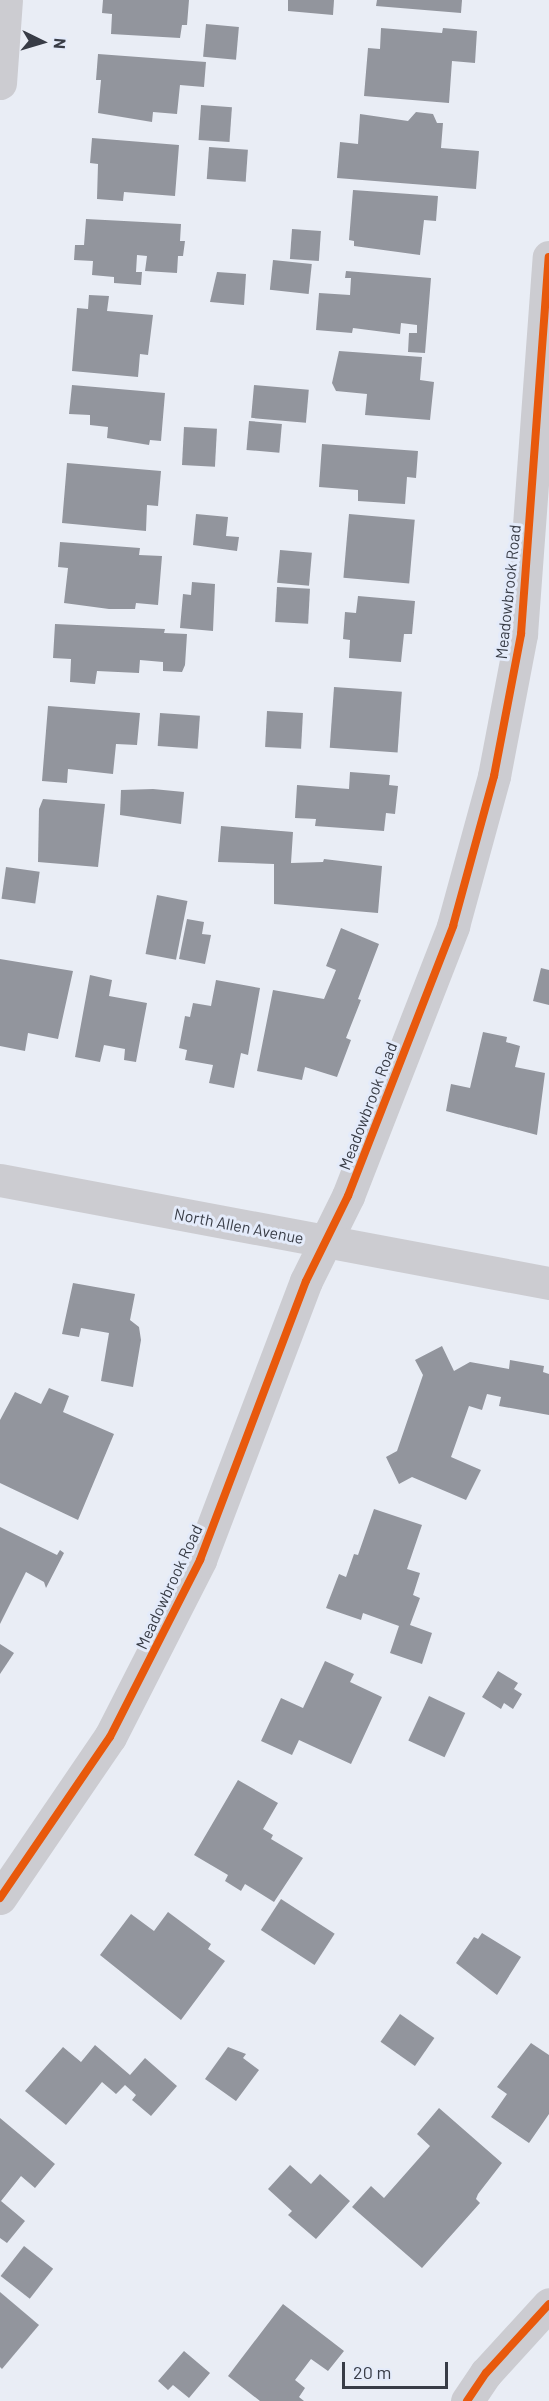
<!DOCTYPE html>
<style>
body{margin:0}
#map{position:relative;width:549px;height:2401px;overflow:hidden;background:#e9edf5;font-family:Barlow,sans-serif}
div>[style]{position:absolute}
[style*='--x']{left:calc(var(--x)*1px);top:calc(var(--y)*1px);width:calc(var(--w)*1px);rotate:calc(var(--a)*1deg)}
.building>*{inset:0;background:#92959d;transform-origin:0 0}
.street>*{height:33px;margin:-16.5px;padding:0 16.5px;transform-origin:16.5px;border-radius:16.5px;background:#ccccd1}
.secondary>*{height:33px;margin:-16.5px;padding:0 16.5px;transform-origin:16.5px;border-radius:16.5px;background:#ccccd1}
.cycleway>*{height:8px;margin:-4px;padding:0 4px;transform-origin:4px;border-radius:4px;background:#e8590c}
span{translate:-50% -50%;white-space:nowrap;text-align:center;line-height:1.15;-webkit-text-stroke:6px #e4ebfa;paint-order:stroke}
.street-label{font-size:16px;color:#383c46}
.north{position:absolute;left:12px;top:12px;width:60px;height:60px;-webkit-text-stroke:4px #e4ebfa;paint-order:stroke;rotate:95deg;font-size:16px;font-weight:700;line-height:24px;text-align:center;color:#383c46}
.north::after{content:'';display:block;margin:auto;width:21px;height:27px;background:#383c46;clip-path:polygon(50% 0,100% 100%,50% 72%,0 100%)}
.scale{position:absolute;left:342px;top:2362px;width:106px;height:27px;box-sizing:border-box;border:3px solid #383c46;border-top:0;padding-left:8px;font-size:18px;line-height:21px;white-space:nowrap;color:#383c46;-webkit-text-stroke:4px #e4ebfa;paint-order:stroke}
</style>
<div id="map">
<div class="building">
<i style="clip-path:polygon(103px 0,189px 0,187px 25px,182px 25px,180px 38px,111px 34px,112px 14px,102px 13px)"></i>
<i style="clip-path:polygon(288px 0,334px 0,333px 15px,288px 11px)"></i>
<i style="clip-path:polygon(377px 0,462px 0,461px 13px,376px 6px)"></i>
<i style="left:206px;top:24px;width:33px;height:33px;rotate:5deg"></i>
<i style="clip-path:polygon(381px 28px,442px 33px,443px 28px,477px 31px,475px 63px,452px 61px,449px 103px,364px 96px,368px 48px,380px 49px)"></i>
<i style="clip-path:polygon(98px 54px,206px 62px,204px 87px,180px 85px,177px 114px,153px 112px,152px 122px,98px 113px,101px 80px,96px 80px)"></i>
<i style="left:201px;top:105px;width:31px;height:35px;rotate:4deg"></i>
<i style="clip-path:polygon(416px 112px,433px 114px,437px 123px,443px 123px,441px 148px,479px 151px,476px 189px,337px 178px,340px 142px,358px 144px,360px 114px,408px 121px)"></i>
<i style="clip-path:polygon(92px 138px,179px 145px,175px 196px,124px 192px,123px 201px,97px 199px,98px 164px,90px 163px)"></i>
<i style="left:209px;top:147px;width:39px;height:32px;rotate:4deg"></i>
<i style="clip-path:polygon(353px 190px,438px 196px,436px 221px,424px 220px,420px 255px,354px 246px,354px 241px,349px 240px)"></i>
<i style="clip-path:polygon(86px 219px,181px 224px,180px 241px,185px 241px,183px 256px,178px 256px,177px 273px,145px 271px,147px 256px,137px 255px,136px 272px,142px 272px,141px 285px,114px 283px,114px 277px,92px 275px,93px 261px,74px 260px,75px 245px,84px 245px)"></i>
<i style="left:292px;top:229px;width:29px;height:30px;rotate:4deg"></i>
<i style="left:273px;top:260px;width:39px;height:30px;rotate:6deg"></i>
<i style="clip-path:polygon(346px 271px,431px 278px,425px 353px,408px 352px,409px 333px,417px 333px,417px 325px,401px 323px,400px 334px,353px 328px,352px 333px,316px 330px,319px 293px,350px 295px,351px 278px,345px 278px)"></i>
<i style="clip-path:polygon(217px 272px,246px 274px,244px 305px,210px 302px)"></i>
<i style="clip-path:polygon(89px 295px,109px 296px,107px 311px,153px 315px,148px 355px,140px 354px,138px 377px,72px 371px,77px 308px,88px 309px)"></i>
<i style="clip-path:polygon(339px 351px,422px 357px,420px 380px,434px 382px,430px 420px,365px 415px,367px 394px,336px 391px,332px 383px)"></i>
<i style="clip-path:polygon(72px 385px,165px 393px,161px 441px,150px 440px,149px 445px,107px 438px,108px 427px,90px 425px,90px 415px,69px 414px)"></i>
<i style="left:254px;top:385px;width:55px;height:33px;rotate:5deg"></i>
<i style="left:249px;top:421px;width:33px;height:29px;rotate:5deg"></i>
<i style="left:184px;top:427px;width:33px;height:38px;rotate:3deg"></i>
<i style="clip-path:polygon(322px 444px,418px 451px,416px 478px,407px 477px,405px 504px,358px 501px,358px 490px,319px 487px)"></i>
<i style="clip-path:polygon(67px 463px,161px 471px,158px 506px,147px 505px,146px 531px,62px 523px)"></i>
<i style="clip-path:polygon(196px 514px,228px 517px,226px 536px,239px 537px,237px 551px,193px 545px)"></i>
<i style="left:349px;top:514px;width:66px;height:64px;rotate:5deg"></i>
<i style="clip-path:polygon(60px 542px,140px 548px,139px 555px,162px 556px,158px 605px,136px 603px,135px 609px,109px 609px,64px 603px,68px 568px,58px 567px)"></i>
<i style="left:280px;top:550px;width:32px;height:33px;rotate:5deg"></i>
<i style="clip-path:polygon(192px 582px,215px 584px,213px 631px,180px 628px,183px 594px,191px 595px)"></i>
<i style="left:277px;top:587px;width:33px;height:35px;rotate:3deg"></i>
<i style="clip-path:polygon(358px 596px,415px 601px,412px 634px,404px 634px,401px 662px,349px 658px,350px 640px,343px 639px,345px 612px,356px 613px)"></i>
<i style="clip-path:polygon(55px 624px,165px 629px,164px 633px,187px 634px,185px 665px,182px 672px,163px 671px,163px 662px,140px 660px,139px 673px,97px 671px,95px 684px,70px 682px,71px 659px,53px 658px)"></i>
<i style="left:334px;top:687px;width:68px;height:61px;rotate:4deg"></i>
<i style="clip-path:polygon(48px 706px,140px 713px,137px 745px,116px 744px,113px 774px,68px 769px,67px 783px,42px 781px)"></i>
<i style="left:267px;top:711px;width:36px;height:36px;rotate:3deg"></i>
<i style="left:160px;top:713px;width:40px;height:33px;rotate:4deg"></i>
<i style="clip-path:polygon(350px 772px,390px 775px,389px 785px,398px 786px,395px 814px,386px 813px,384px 831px,315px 826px,316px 819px,295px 818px,297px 785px,349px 789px)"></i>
<i style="clip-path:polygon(153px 789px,184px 792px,181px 824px,120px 815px,121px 790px)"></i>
<i style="clip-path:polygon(43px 799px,105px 804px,98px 867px,38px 862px,39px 809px)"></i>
<i style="clip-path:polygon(221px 826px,293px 832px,291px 863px,323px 862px,324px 859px,382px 866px,378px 913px,274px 904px,274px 864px,218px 862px)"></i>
<i style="left:6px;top:867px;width:34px;height:32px;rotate:8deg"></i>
<i style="left:157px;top:895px;width:31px;height:60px;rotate:11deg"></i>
<i style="clip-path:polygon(187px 919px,204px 922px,202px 934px,211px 935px,205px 964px,179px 959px)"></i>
<i style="clip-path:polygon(341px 928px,379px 944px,358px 999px,361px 1000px,346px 1038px,351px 1040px,337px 1077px,305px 1067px,302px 1080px,257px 1071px,273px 990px,324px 999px,336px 970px,326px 966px)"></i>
<i style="clip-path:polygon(0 959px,73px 971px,58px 1039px,28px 1033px,25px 1051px,0 1046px)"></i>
<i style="clip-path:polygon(541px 968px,549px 970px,549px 1005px,533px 1001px)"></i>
<i style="clip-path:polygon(90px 975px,112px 980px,109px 996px,147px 1003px,136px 1062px,124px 1060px,125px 1049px,104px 1045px,100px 1062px,75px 1057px)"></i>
<i style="clip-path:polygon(216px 980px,260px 988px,248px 1055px,241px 1053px,234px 1088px,209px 1083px,213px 1065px,185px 1060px,187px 1050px,179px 1048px,185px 1016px,190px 1017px,193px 1003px,211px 1006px)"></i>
<i style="clip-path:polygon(483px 1032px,507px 1037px,506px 1042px,520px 1046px,515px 1067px,545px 1073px,537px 1135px,446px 1111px,451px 1084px,470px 1088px)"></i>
<i style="clip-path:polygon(73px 1283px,135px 1294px,130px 1320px,139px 1327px,141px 1340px,133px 1387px,101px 1381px,109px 1333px,81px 1328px,79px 1337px,62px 1334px)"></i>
<i style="clip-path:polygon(442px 1346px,454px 1371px,470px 1362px,509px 1369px,510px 1360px,544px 1366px,543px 1372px,549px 1374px,549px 1415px,499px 1406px,501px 1397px,487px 1394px,482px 1410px,469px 1406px,451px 1457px,481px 1470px,466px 1500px,412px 1477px,399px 1484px,386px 1457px,397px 1451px,423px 1375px,415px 1360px)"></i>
<i style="clip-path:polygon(49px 1388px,69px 1396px,63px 1412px,114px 1434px,78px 1520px,0 1483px,0 1420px,15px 1392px,41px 1404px)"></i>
<i style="clip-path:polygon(374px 1509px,422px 1525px,407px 1569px,420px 1573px,413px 1595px,420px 1598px,410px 1625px,432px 1633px,422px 1664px,390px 1653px,399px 1626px,363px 1613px,361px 1620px,326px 1608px,339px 1574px,346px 1577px,354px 1554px,358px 1555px)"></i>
<i style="clip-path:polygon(0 1527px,57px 1555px,60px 1550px,64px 1553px,46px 1588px,44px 1582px,26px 1572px,0 1624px)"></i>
<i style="clip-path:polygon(0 1644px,14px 1653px,0 1674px)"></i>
<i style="clip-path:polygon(325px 1661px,354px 1674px,350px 1682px,382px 1697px,351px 1764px,299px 1740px,292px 1755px,261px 1741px,281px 1698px,303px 1708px)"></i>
<i style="clip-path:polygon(498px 1671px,518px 1683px,514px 1689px,522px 1694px,513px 1709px,504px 1703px,501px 1709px,482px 1697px)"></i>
<i style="left:429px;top:1696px;width:40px;height:49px;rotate:25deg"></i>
<i style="clip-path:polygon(238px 1780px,278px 1803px,263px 1829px,273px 1835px,271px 1839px,303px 1858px,274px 1902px,245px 1884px,241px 1891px,225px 1881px,228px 1875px,194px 1855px)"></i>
<i style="left:281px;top:1899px;width:64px;height:37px;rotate:33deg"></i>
<i style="clip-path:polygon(168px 1912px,211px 1944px,208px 1949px,225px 1961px,181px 2020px,100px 1955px,131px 1914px,154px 1931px)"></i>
<i style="clip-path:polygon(482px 1933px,521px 1957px,497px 1995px,456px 1963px,474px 1937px,478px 1939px)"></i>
<i style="left:400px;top:2014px;width:42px;height:34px;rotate:35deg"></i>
<i style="clip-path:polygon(531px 2043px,549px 2055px,549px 2114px,529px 2143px,491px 2117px,507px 2094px,497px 2087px)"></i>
<i style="clip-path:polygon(95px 2045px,130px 2075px,145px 2058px,177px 2086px,151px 2116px,132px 2100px,136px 2095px,125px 2085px,116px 2094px,102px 2082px,66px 2125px,25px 2091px,63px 2047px,81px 2062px)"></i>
<i style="clip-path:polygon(228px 2047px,246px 2054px,243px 2058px,259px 2070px,236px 2101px,205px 2079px)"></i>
<i style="clip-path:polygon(439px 2108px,502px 2163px,478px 2194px,476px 2199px,480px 2203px,422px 2268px,352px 2207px,371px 2186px,384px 2198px,430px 2146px,417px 2134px)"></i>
<i style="clip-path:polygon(0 2118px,55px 2164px,35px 2188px,21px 2176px,1px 2201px,25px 2221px,7px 2243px,0 2238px)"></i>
<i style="clip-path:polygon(290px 2165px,311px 2184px,320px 2174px,350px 2201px,316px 2239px,288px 2215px,292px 2211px,268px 2189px)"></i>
<i style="left:24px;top:2246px;width:37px;height:38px;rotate:38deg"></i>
<i style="clip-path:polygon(0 2292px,39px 2325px,2px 2369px,0 2367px)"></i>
<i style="clip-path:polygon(283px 2304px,344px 2351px,328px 2371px,311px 2359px,295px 2380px,305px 2388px,299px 2397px,304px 2401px,260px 2401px,228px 2376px)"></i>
<i style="clip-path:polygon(184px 2351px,210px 2373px,189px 2398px,173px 2385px,168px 2390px,158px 2381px)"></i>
</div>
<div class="street">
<i style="--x:0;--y:83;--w:83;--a:-85.9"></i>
<i style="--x:0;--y:1898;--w:195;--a:-55.7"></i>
<i style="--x:110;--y:1737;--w:199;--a:-63"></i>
<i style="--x:200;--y:1560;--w:298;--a:-69.2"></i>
<i style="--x:306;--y:1281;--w:95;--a:-63.7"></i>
<i style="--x:348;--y:1196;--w:290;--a:-68.7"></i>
<i style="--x:453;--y:926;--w:156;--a:-74.7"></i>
<i style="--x:494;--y:776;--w:145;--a:-79.2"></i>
<i style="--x:521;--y:634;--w:378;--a:-85.8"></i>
<i style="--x:467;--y:2401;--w:34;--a:-56"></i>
<i style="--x:486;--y:2373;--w:93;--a:-47.6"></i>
</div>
<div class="secondary">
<i style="--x:0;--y:1180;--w:559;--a:10.63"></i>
</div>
<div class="cycleway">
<i style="--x:0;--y:1898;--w:195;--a:-55.7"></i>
<i style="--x:110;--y:1737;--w:199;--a:-63"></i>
<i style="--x:200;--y:1560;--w:298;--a:-69.2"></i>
<i style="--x:306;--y:1281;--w:95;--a:-63.7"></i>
<i style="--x:348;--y:1196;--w:290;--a:-68.7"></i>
<i style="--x:453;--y:926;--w:156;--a:-74.7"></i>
<i style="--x:494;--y:776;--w:145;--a:-79.2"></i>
<i style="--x:521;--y:634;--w:378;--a:-85.8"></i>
<i style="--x:467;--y:2401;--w:34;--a:-56"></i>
<i style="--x:486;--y:2373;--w:93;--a:-47.6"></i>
</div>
<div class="street-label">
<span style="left:508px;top:592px;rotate:-84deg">Meadowbrook Road</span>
<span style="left:368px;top:1106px;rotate:-69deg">Meadowbrook Road</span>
<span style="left:239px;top:1226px;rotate:11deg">North Allen Avenue</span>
<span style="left:169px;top:1587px;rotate:-65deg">Meadowbrook Road</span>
</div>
<div class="north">N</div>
<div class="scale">20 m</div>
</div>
